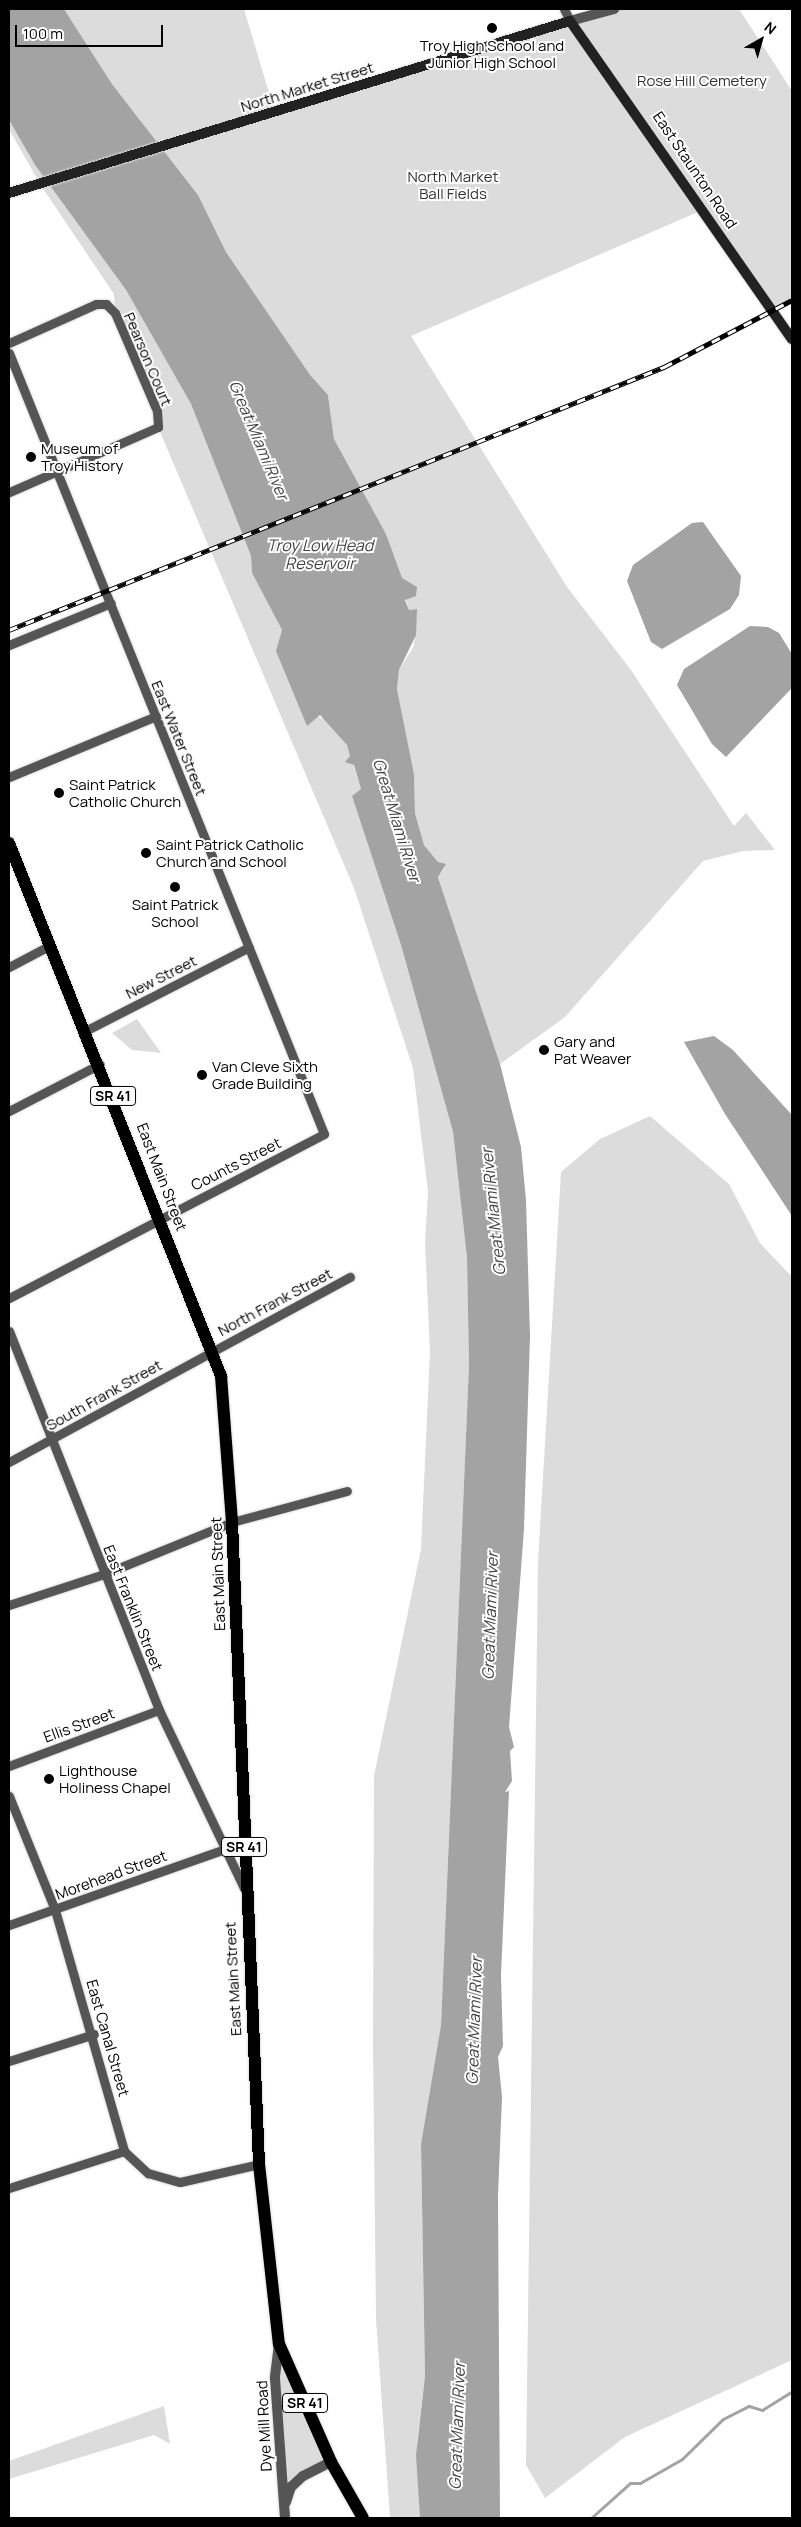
<!DOCTYPE html>
<style>
body{margin:0}
#map{position:relative;width:801px;height:2527px;overflow:hidden;background:#fff;font-family:Manrope,sans-serif}
div>[style]{position:absolute}
[style*='--x']{left:calc(var(--x)*1px);top:calc(var(--y)*1px);width:calc(var(--w)*1px);rotate:calc(var(--a)*1deg)}
.green>*{inset:0;background:#dcdcdc}
.water>*{inset:0;background:#a3a3a3}
.stream>*{height:3px;margin:-1.5px;padding:0 1.5px;transform-origin:1.5px;border-radius:1.5px;background:#a3a3a3}
.roads{filter:drop-shadow(0 0 1px #dbdbdb) drop-shadow(0 0 1px #dbdbdb)}
.minor>*{height:9px;margin:-4.5px;padding:0 4.5px;transform-origin:4.5px;border-radius:4.5px;background:#555}
.tertiary>*{height:10px;margin:-5px;padding:0 5px;transform-origin:5px;border-radius:5px;background:#555}
.secondary>*{height:10px;margin:-5px;padding:0 5px;transform-origin:5px;border-radius:5px;background:#222}
.primary>*{height:12px;margin:-6px;padding:0 6px;transform-origin:6px;border-radius:6px;background:#000}
.rail>*{height:5px;margin-top:-2.5px;transform-origin:0;background:repeating-linear-gradient(90deg,#fff 0 9px,#000 0 18px);box-sizing:border-box;border-block:1px solid #000}
.dots>*{width:14px;height:14px;translate:-50% -50%;box-sizing:border-box;border:2px solid #fff;border-radius:50%}
span{translate:-50% -50%;white-space:nowrap;text-align:center;line-height:1.15;-webkit-text-stroke:4px #fff;paint-order:stroke}
.shield-label span{padding:1px 4px;background:#fff;border:1px solid;border-radius:4px;-webkit-text-stroke-width:0}
.shield-label{font-size:14px;color:#000;font-weight:700}
.poi-label{font-size:15px;color:#000}
.left{translate:0 -50%;text-align:left}
.park-label{font-size:15px;color:#333}
.street-label{font-size:15px;color:#000}
.water-label{font-size:16px;color:#444;font-style:italic}
.frame{position:absolute;inset:0;border:10px solid #000;pointer-events:none}
.north{position:absolute;left:736px;top:15px;width:50px;height:50px;-webkit-text-stroke:4px #fff;paint-order:stroke;rotate:38deg;font-size:14px;font-weight:700;line-height:20px;text-align:center;color:#000}
.north::after{content:'';display:block;margin:auto;width:18px;height:22px;background:#000;clip-path:polygon(50% 0,100% 100%,50% 72%,0 100%)}
.scale{position:absolute;left:15px;top:25px;width:148px;height:22px;box-sizing:border-box;border:2px solid #000;border-top:0;padding-left:6px;font-size:15px;line-height:18px;white-space:nowrap;color:#000;-webkit-text-stroke:4px #fff;paint-order:stroke}
</style>
<div id="map">
<div class="green">
<i style="clip-path:polygon(64px 9px,244px 9px,275px 113px,614px 9px,739px 9px,792px 91px,792px 299px,775px 311px,705px 209px,411px 336px,567px 587px,631px 670px,734px 826px,746px 813px,775px 850px,743px 851px,703px 861px,565px 1017px,500px 1064px,438px 876px,444px 869px,424px 845px,415px 813px,414px 774px,397px 689px,399px 670px,414px 646px,416px 609px,409px 610px,386px 534px,334px 439px,328px 395px,310px 376px,226px 252px,198px 195px,112px 84px)"></i>
<i style="clip-path:polygon(9px 120px,35px 165px,126px 290px,191px 404px,251px 556px,252px 573px,282px 630px,315px 715px,332px 723px,347px 745px,361px 789px,352px 796px,401px 945px,453px 1132px,467px 1258px,469px 1365px,441px 2025px,421px 2144px,425px 2376px,417px 2442px,420px 2518px,390px 2518px,376px 2319px,373px 2045px,374px 1776px,421px 1549px,430px 1351px,425px 1243px,428px 1192px,413px 1068px,354px 888px,158px 427px,157px 411px,115px 313px,114px 294px,40px 184px,9px 129px)"></i>
<i style="clip-path:polygon(137px 1019px,161px 1053px,132px 1050px,112px 1033px)"></i>
<i style="clip-path:polygon(650px 1116px,729px 1184px,760px 1243px,792px 1277px,792px 2360px,625px 2437px,545px 2498px,526px 2465px,538px 1562px,561px 1172px,600px 1139px)"></i>
<i style="clip-path:polygon(279px 2344px,331px 2462px,291px 2487px,282px 2482px)"></i>
<i style="clip-path:polygon(164px 2406px,170px 2444px,154px 2435px,9px 2479px,9px 2461px)"></i>
</div>
<div class="water">
<i style="clip-path:polygon(9px 9px,64px 9px,112px 84px,198px 195px,226px 252px,310px 375px,328px 395px,334px 439px,386px 534px,402px 578px,417px 587px,416px 596px,405px 600px,409px 610px,417px 609px,416px 635px,399px 670px,397px 689px,414px 774px,415px 813px,424px 845px,438px 862px,446px 864px,438px 877px,500px 1064px,521px 1147px,526px 1200px,530px 1336px,524px 1529px,509px 1727px,514px 1747px,510px 1751px,512px 1781px,505px 1792px,509px 1791px,501px 1975px,503px 2046px,498px 2057px,502px 2097px,498px 2195px,500px 2518px,420px 2518px,416px 2455px,425px 2376px,421px 2144px,441px 2025px,469px 1365px,467px 1258px,453px 1132px,401px 945px,352px 796px,361px 789px,354px 765px,345px 762px,350px 756px,347px 745px,320px 715px,307px 726px,276px 651px,282px 630px,252px 573px,251px 556px,191px 404px,126px 290px,35px 165px,9px 120px)"></i>
<i style="clip-path:polygon(703px 522px,741px 576px,739px 595px,730px 609px,662px 649px,651px 642px,627px 581px,633px 565px,692px 523px)"></i>
<i style="clip-path:polygon(750px 626px,768px 627px,779px 633px,792px 654px,792px 688px,726px 757px,712px 744px,677px 685px,684px 669px)"></i>
<i style="clip-path:polygon(714px 1036px,733px 1050px,792px 1115px,792px 1216px,725px 1114px,684px 1042px)"></i>
</div>
<div class="stream">
<i style="--x:591;--y:2518;--w:52;--a:-41.9"></i>
<i style="--x:630;--y:2483;--w:10;--a:0"></i>
<i style="--x:640;--y:2483;--w:48;--a:-29.7"></i>
<i style="--x:682;--y:2459;--w:57;--a:-44.3"></i>
<i style="--x:723;--y:2419;--w:29;--a:-27"></i>
<i style="--x:749;--y:2406;--w:14;--a:17"></i>
<i style="--x:762;--y:2410;--w:36;--a:-32"></i>
</div>
<div class="roads">
<div class="minor">
<i style="--x:564;--y:9;--w:13;--a:63"></i>
<i style="--x:9;--y:343;--w:95;--a:-24.1"></i>
<i style="--x:96;--y:304;--w:10;--a:0"></i>
<i style="--x:106;--y:304;--w:13;--a:45"></i>
<i style="--x:115;--y:313;--w:107;--a:66.8"></i>
<i style="--x:157;--y:411;--w:16;--a:86"></i>
<i style="--x:158;--y:427;--w:163;--a:156.4"></i>
<i style="--x:9;--y:353;--w:842;--a:68.03"></i>
<i style="--x:324;--y:1134;--w:355;--a:152.5"></i>
<i style="--x:9;--y:645;--w:110;--a:-22.4"></i>
<i style="--x:9;--y:777;--w:159;--a:-22.5"></i>
<i style="--x:9;--y:967;--w:45;--a:-27.7"></i>
<i style="--x:85;--y:1031;--w:184;--a:-27.1"></i>
<i style="--x:9;--y:1111;--w:102;--a:-27.3"></i>
<i style="--x:9;--y:1331;--w:408;--a:68.4"></i>
<i style="--x:159;--y:1710;--w:199;--a:64.5"></i>
<i style="--x:9;--y:1462;--w:388;--a:-28.5"></i>
<i style="--x:9;--y:1605;--w:100;--a:-18.1"></i>
<i style="--x:104;--y:1574;--w:138;--a:-22.1"></i>
<i style="--x:232;--y:1522;--w:119;--a:-15.1"></i>
<i style="--x:9;--y:1766;--w:160;--a:-20.5"></i>
<i style="--x:9;--y:1796;--w:123;--a:68"></i>
<i style="--x:55;--y:1910;--w:251;--a:74"></i>
<i style="--x:124;--y:2151;--w:33;--a:43"></i>
<i style="--x:148;--y:2173;--w:33;--a:16"></i>
<i style="--x:180;--y:2182;--w:81;--a:-12.8"></i>
<i style="--x:9;--y:1925;--w:226;--a:-19.4"></i>
<i style="--x:9;--y:2061;--w:89;--a:-17.6"></i>
<i style="--x:9;--y:2188;--w:121;--a:-17.8"></i>
</div>
<div class="tertiary">
<i style="--x:570;--y:21;--w:46;--a:-15.3"></i>
<i style="--x:279;--y:2344;--w:34;--a:97"></i>
<i style="--x:275;--y:2378;--w:140;--a:85.9"></i>
<i style="--x:286;--y:2502;--w:16;--a:-72"></i>
<i style="--x:291;--y:2487;--w:16;--a:-43"></i>
<i style="--x:303;--y:2476;--w:31;--a:-27"></i>
</div>
<div class="secondary">
<i style="--x:9;--y:193;--w:587;--a:-17.05"></i>
<i style="--x:570;--y:21;--w:388;--a:55.1"></i>
</div>
<div class="primary">
<i style="--x:9;--y:843;--w:574;--a:68.31"></i>
<i style="--x:221;--y:1376;--w:146;--a:85.7"></i>
<i style="--x:232;--y:1522;--w:643;--a:87.59"></i>
<i style="--x:259;--y:2164;--w:181;--a:83.7"></i>
<i style="--x:279;--y:2344;--w:129;--a:66.2"></i>
<i style="--x:331;--y:2462;--w:64;--a:60.3"></i>
</div>
</div>
<div class="rail">
<i style="--x:9;--y:630;--w:706;--a:-21.88"></i>
<i style="--x:664;--y:367;--w:144;--a:-27.6"></i>
</div>
<div class="dots">
<i style="left:492px;top:28px;background:#000"></i>
<i style="left:31px;top:457px;background:#000"></i>
<i style="left:59px;top:793px;background:#000"></i>
<i style="left:146px;top:853px;background:#000"></i>
<i style="left:175px;top:887px;background:#000"></i>
<i style="left:544px;top:1050px;background:#000"></i>
<i style="left:202px;top:1075px;background:#000"></i>
<i style="left:49px;top:1779px;background:#000"></i>
</div>
<div class="shield-label">
<span style="left:113px;top:1096px">SR 41</span>
<span style="left:244px;top:1847px">SR 41</span>
<span style="left:305px;top:2403px">SR 41</span>
</div>
<div class="poi-label">
<span style="left:492px;top:54px">Troy High School and<br>Junior High School</span>
<span class="left" style="left:41px;top:457px">Museum of<br>Troy History</span>
<span class="left" style="left:69px;top:793px">Saint Patrick<br>Catholic Church</span>
<span class="left" style="left:156px;top:853px">Saint Patrick Catholic<br>Church and School</span>
<span style="left:175px;top:913px">Saint Patrick<br>School</span>
<span class="left" style="left:554px;top:1050px">Gary and<br>Pat Weaver</span>
<span class="left" style="left:212px;top:1075px">Van Cleve Sixth<br>Grade Building</span>
<span class="left" style="left:59px;top:1779px">Lighthouse<br>Holiness Chapel</span>
</div>
<div class="park-label">
<span style="left:702px;top:81px">Rose Hill Cemetery</span>
<span style="left:453px;top:185px">North Market<br>Ball Fields</span>
</div>
<div class="street-label">
<span style="left:307px;top:87px;rotate:-17deg">North Market Street</span>
<span style="left:695px;top:170px;rotate:56deg">East Staunton Road</span>
<span style="left:148px;top:359px;rotate:67deg">Pearson Court</span>
<span style="left:179px;top:738px;rotate:68deg">East Water Street</span>
<span style="left:161px;top:977px;rotate:-27deg">New Street</span>
<span style="left:236px;top:1164px;rotate:-27deg">Counts Street</span>
<span style="left:162px;top:1177px;rotate:69deg">East Main Street</span>
<span style="left:275px;top:1302px;rotate:-28deg">North Frank Street</span>
<span style="left:104px;top:1395px;rotate:-29deg">South Frank Street</span>
<span style="left:218px;top:1574px;rotate:-92deg">East Main Street</span>
<span style="left:133px;top:1608px;rotate:68deg">East Franklin Street</span>
<span style="left:79px;top:1725px;rotate:-20deg">Ellis Street</span>
<span style="left:111px;top:1875px;rotate:-20deg">Morehead Street</span>
<span style="left:233px;top:1979px;rotate:-93deg">East Main Street</span>
<span style="left:108px;top:2038px;rotate:74deg">East Canal Street</span>
<span style="left:264px;top:2426px;rotate:-93deg">Dye Mill Road</span>
</div>
<div class="water-label">
<span style="left:259px;top:440px;rotate:67deg">Great Miami River</span>
<span style="left:320px;top:554px">Troy Low Head<br>Reservoir</span>
<span style="left:397px;top:820px;rotate:73deg">Great Miami River</span>
<span style="left:493px;top:1212px;rotate:-96deg">Great Miami River</span>
<span style="left:490px;top:1616px;rotate:-88deg">Great Miami River</span>
<span style="left:474px;top:2021px;rotate:-88deg">Great Miami River</span>
<span style="left:457px;top:2426px;rotate:-88deg">Great Miami River</span>
</div>
<div class="frame"></div>
<div class="north">N</div>
<div class="scale">100 m</div>
</div>
